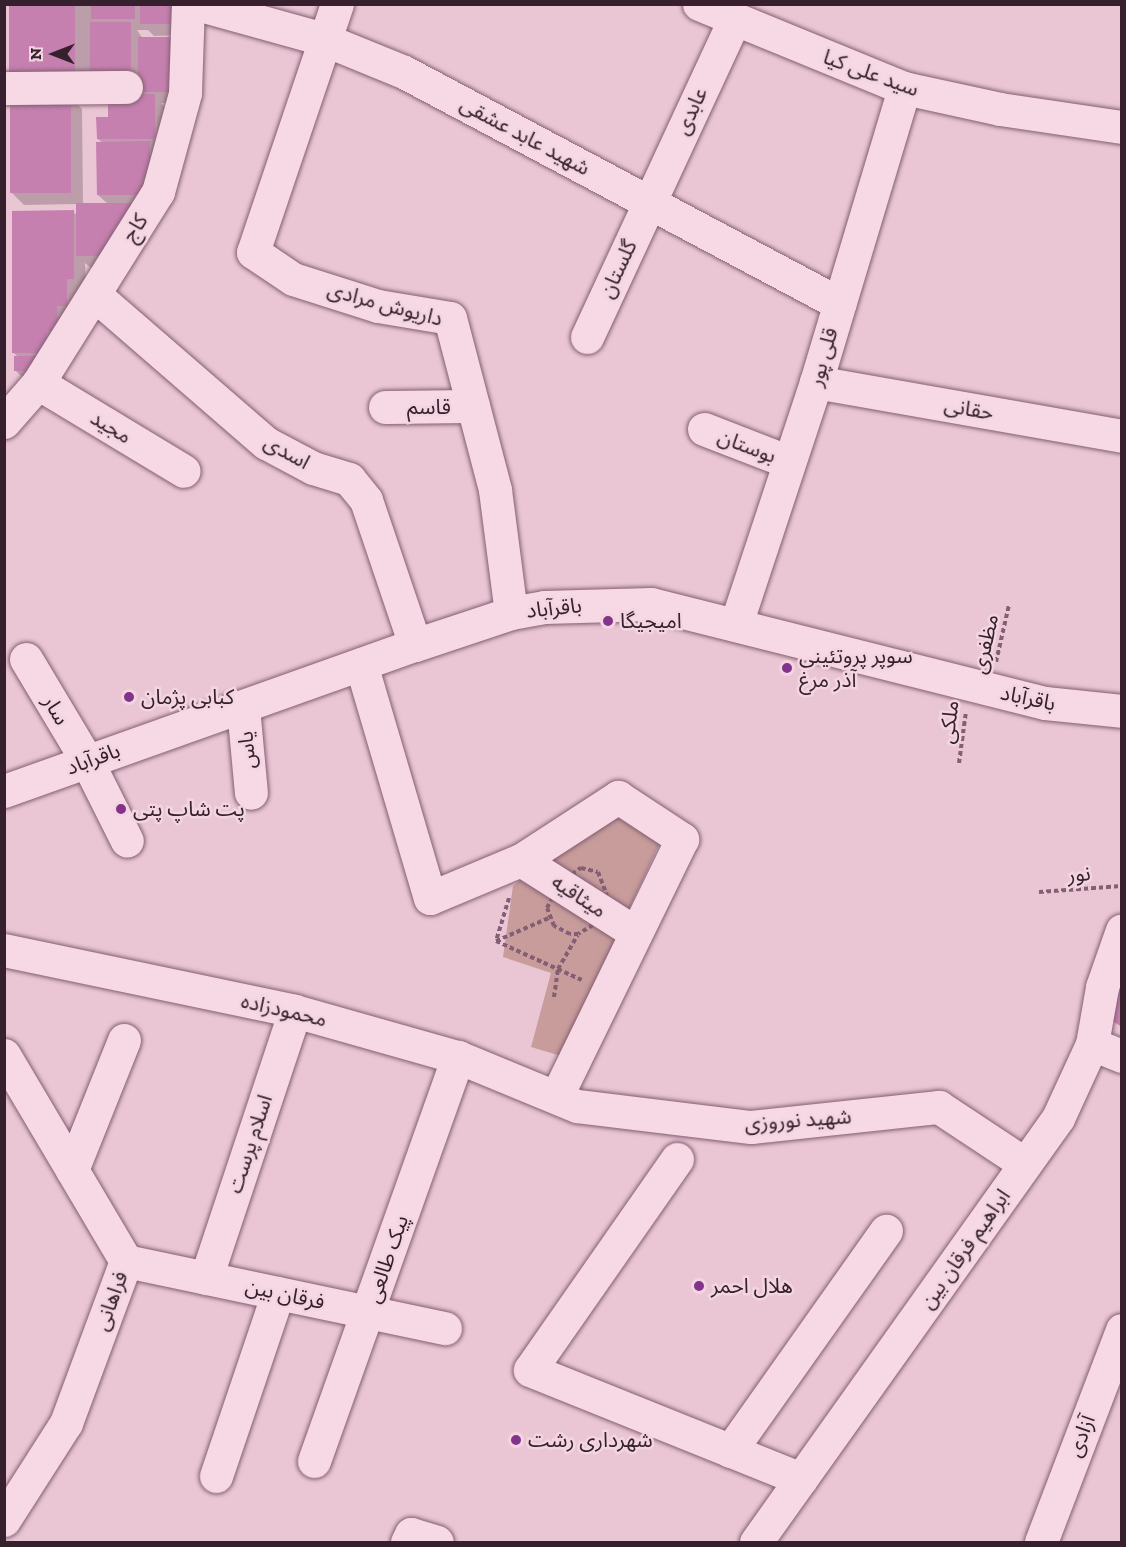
<!DOCTYPE html>
<meta charset="utf-8">
<style>
body{margin:0}
#map{position:relative;width:1126px;height:1547px;overflow:hidden;background:#eac6d4;font-family:"Zilla Slab","Noto Sans Arabic",serif}
div>[style]{position:absolute}
[style*='--x']{left:calc(var(--x)*1px);top:calc(var(--y)*1px);width:calc(var(--w)*1px);rotate:calc(var(--a)*1deg)}
.green>*{inset:0;background:#c79c9b}
.shadow>*{inset:0;background:#0003}
.building>*{inset:0;background:#c580af;transform-origin:0 0}
.path>*{height:4px;margin-top:-2px;transform-origin:0;background:repeating-linear-gradient(90deg,#845e73 0 4.5px,transparent 0 7.5px)}
.roads{filter:drop-shadow(0 0 2px #845e73) drop-shadow(0 0 2px #845e73)}
.minor>*{height:33px;margin:-16.5px;padding:0 16.5px;transform-origin:16.5px;border-radius:16.5px;background:#f6d9e4}
.dots>*{width:16px;height:16px;translate:-50% -50%;box-sizing:border-box;border:3px solid #f2d5e0;border-radius:50%}
span{translate:-50% -50%;white-space:nowrap;text-align:center;line-height:1.15;-webkit-text-stroke:5px #f2d5e0;paint-order:stroke}
.street-label{font-size:21px;color:#36202d}
.poi-label{font-size:21px;color:#36202d}
.left{translate:0 -50%;text-align:left}
.frame{position:absolute;inset:0;border:6px solid #36202d;pointer-events:none}
.north{position:absolute;left:24px;top:24px;width:60px;height:60px;-webkit-text-stroke:4px #f2d5e0;paint-order:stroke;rotate:270deg;font-size:16px;font-weight:700;line-height:24px;text-align:center;color:#36202d}
.north::after{content:'';display:block;margin:auto;width:21px;height:27px;background:#36202d;clip-path:polygon(50% 0,100% 100%,50% 72%,0 100%)}
</style>
<div id="map">
<div class="green">
<i style="clip-path:polygon(613px 810px,662px 838px,561px 1056px,531px 1047px,551px 973px,503px 957px,513px 886px)"></i>
</div>
<div class="shadow">
<i style="clip-path:polygon(evenodd,11px 4px,189px 4px,190px 35px,154px 36px,148px 30px,137px 30px,186px 103px,161px 103px,166px 108px,167px 150px,113px 267px,90px 267px,85px 263px,86px 291px,44px 376px,21px 376px,15px 370px,18px 357px,14px 353px,73px 212px,78px 216px,77px 204px,24px 205px,12px 193px,11px 4px,139px 91px,144px 96px,110px 118px,98px 139px,103px 143px,98px 195px,108px 204px,83px 205px,82px 109px,70px 96px,139px 91px)"></i>
</div>
<div class="building">
<i style="left:9px;top:4px;width:66px;height:75px"></i>
<i style="left:91px;top:4px;width:44px;height:15px"></i>
<i style="left:140px;top:4px;width:38px;height:20px"></i>
<i style="left:90px;top:22px;width:41px;height:54px"></i>
<i style="left:174px;top:37px;width:55px;height:36px;rotate:90deg"></i>
<i style="clip-path:polygon(108px 94px,155px 94px,155px 139px,97px 139px,96px 117px,108px 117px)"></i>
<i style="left:10px;top:95px;width:61px;height:98px"></i>
<i style="clip-path:polygon(150px 141px,150px 171px,140px 195px,97px 195px,96px 142px)"></i>
<i style="clip-path:polygon(76px 203px,135px 203px,101px 256px,76px 256px)"></i>
<i style="clip-path:polygon(74px 210px,74px 279px,67px 279px,67px 306px,57px 306px,58px 331px,47px 331px,47px 353px,12px 353px,12px 211px)"></i>
<i style="left:14px;top:356px;width:25px;height:15px"></i>
<i style="clip-path:polygon(1122px 974px,1122px 1027px,1106px 1017px)"></i>
</div>
<div class="path">
<i style="--x:996;--y:662;--w:58;--a:-77.2"></i>
<i style="--x:959;--y:763;--w:52;--a:-82.3"></i>
<i style="--x:581;--y:868;--w:17;--a:13"></i>
<i style="--x:598;--y:872;--w:25;--a:69"></i>
<i style="--x:607;--y:895;--w:33;--a:115"></i>
<i style="--x:593;--y:925;--w:17;--a:149"></i>
<i style="--x:578;--y:934;--w:8;--a:180"></i>
<i style="--x:570;--y:934;--w:18;--a:-153"></i>
<i style="--x:554;--y:926;--w:19;--a:-111"></i>
<i style="--x:547;--y:908;--w:28;--a:-63"></i>
<i style="--x:560;--y:883;--w:26;--a:-36"></i>
<i style="--x:1039;--y:892;--w:83;--a:-4.1"></i>
<i style="--x:509;--y:898;--w:45;--a:106.8"></i>
<i style="--x:496;--y:941;--w:94;--a:24.4"></i>
<i style="--x:496;--y:941;--w:58;--a:-23.5"></i>
<i style="--x:554;--y:997;--w:28;--a:-82"></i>
<i style="--x:558;--y:969;--w:39;--a:-60"></i>
</div>
<div class="roads">
<div class="minor">
<i style="--x:197;--y:4;--w:131;--a:15.5"></i>
<i style="--x:323;--y:39;--w:87;--a:22.2"></i>
<i style="--x:404;--y:72;--w:493;--a:28"></i>
<i style="--x:337;--y:4;--w:262;--a:108.7"></i>
<i style="--x:253;--y:252;--w:48;--a:34"></i>
<i style="--x:293;--y:279;--w:89;--a:17.6"></i>
<i style="--x:378;--y:306;--w:73;--a:9.5"></i>
<i style="--x:450;--y:318;--w:178;--a:75.3"></i>
<i style="--x:495;--y:490;--w:124;--a:82.6"></i>
<i style="--x:699;--y:4;--w:222;--a:22.3"></i>
<i style="--x:904;--y:88;--w:98;--a:12.3"></i>
<i style="--x:1000;--y:109;--w:123;--a:8.4"></i>
<i style="--x:4;--y:88;--w:122;--a:-0.5"></i>
<i style="--x:95;--y:295;--w:226;--a:40.9"></i>
<i style="--x:266;--y:443;--w:53;--a:28"></i>
<i style="--x:313;--y:468;--w:38;--a:17"></i>
<i style="--x:349;--y:479;--w:27;--a:51"></i>
<i style="--x:366;--y:500;--w:153;--a:71.3"></i>
<i style="--x:587;--y:337;--w:349;--a:-65.1"></i>
<i style="--x:816;--y:382;--w:311;--a:10"></i>
<i style="--x:38;--y:383;--w:170;--a:31.1"></i>
<i style="--x:385;--y:407;--w:88;--a:-0.7"></i>
<i style="--x:4;--y:422;--w:52;--a:-48.9"></i>
<i style="--x:38;--y:383;--w:226;--a:-57.9"></i>
<i style="--x:158;--y:192;--w:103;--a:-74.7"></i>
<i style="--x:185;--y:93;--w:89;--a:-88.1"></i>
<i style="--x:704;--y:429;--w:91;--a:21.2"></i>
<i style="--x:736;--y:624;--w:255;--a:-71.7"></i>
<i style="--x:816;--y:382;--w:307;--a:-73.3"></i>
<i style="--x:26;--y:659;--w:119;--a:59.1"></i>
<i style="--x:87;--y:761;--w:89;--a:63.4"></i>
<i style="--x:361;--y:664;--w:244;--a:73.6"></i>
<i style="--x:430;--y:898;--w:99;--a:-22.7"></i>
<i style="--x:521;--y:860;--w:116;--a:-33"></i>
<i style="--x:618;--y:797;--w:77;--a:33.3"></i>
<i style="--x:682;--y:839;--w:287;--a:116"></i>
<i style="--x:243;--y:707;--w:86;--a:84.7"></i>
<i style="--x:4;--y:791;--w:436;--a:-19.6"></i>
<i style="--x:415;--y:645;--w:101;--a:-18.4"></i>
<i style="--x:511;--y:613;--w:34;--a:-10"></i>
<i style="--x:544;--y:607;--w:107;--a:-1.6"></i>
<i style="--x:651;--y:604;--w:406;--a:14.1"></i>
<i style="--x:1045;--y:703;--w:77;--a:5.9"></i>
<i style="--x:521;--y:860;--w:136;--a:32.4"></i>
<i style="--x:4;--y:950;--w:297;--a:11.8"></i>
<i style="--x:295;--y:1011;--w:169;--a:15.8"></i>
<i style="--x:458;--y:1057;--w:129;--a:22.4"></i>
<i style="--x:577;--y:1106;--w:175;--a:6.9"></i>
<i style="--x:751;--y:1127;--w:189;--a:-6.1"></i>
<i style="--x:939;--y:1107;--w:103;--a:33.5"></i>
<i style="--x:1092;--y:1044;--w:32;--a:22"></i>
<i style="--x:4;--y:1055;--w:239;--a:59.4"></i>
<i style="--x:677;--y:1159;--w:257;--a:124.9"></i>
<i style="--x:530;--y:1370;--w:292;--a:21.9"></i>
<i style="--x:72;--y:1170;--w:140;--a:-68.2"></i>
<i style="--x:126;--y:1261;--w:326;--a:11.9"></i>
<i style="--x:206;--y:1278;--w:281;--a:-71.6"></i>
<i style="--x:730;--y:1451;--w:270;--a:-54.7"></i>
<i style="--x:314;--y:1461;--w:429;--a:-70.4"></i>
<i style="--x:216;--y:1476;--w:193;--a:-71.3"></i>
<i style="--x:4;--y:1520;--w:115;--a:-57.4"></i>
<i style="--x:66;--y:1423;--w:173;--a:-69.7"></i>
<i style="--x:407;--y:1542;--w:9;--a:-63"></i>
<i style="--x:411;--y:1534;--w:27;--a:17"></i>
<i style="--x:756;--y:1542;--w:521;--a:-54.54"></i>
<i style="--x:1058;--y:1118;--w:81;--a:-65.3"></i>
<i style="--x:1092;--y:1044;--w:58;--a:-80"></i>
<i style="--x:1102;--y:987;--w:60;--a:-70.7"></i>
<i style="--x:1041;--y:1542;--w:227;--a:-69.1"></i>
</div>
</div>
<div class="dots">
<i style="left:608px;top:621px;background:#84338d"></i>
<i style="left:787px;top:668px;background:#84338d"></i>
<i style="left:129px;top:697px;background:#84338d"></i>
<i style="left:121px;top:809px;background:#84338d"></i>
<i style="left:699px;top:1286px;background:#84338d"></i>
<i style="left:516px;top:1440px;background:#84338d"></i>
</div>
<div class="street-label">
<span style="left:871px;top:73px;rotate:20deg">سید علی کیا</span>
<span style="left:691px;top:111px;rotate:-65deg">عابدی</span>
<span style="left:525px;top:136px;rotate:28deg">شهید عابد عشقی</span>
<span style="left:135px;top:228px;rotate:-58deg">کاج</span>
<span style="left:618px;top:269px;rotate:-65deg">گلستان</span>
<span style="left:385px;top:304px;rotate:15deg">داریوش مرادی</span>
<span style="left:823px;top:357px;rotate:-74deg">قلی پور</span>
<span style="left:429px;top:407px">قاسم</span>
<span style="left:969px;top:409px;rotate:10deg">حقانی</span>
<span style="left:111px;top:427px;rotate:31deg">مجید</span>
<span style="left:747px;top:446px;rotate:21deg">بوستان</span>
<span style="left:287px;top:452px;rotate:29deg">اسدی</span>
<span style="left:554px;top:608px;rotate:-6deg">باقرآباد</span>
<span style="left:985px;top:644px;rotate:-77deg">مظفری</span>
<span style="left:1028px;top:698px;rotate:12deg">باقرآباد</span>
<span style="left:56px;top:710px;rotate:59deg">سار</span>
<span style="left:949px;top:722px;rotate:-83deg">ملکی</span>
<span style="left:247px;top:750px;rotate:-95deg">یاس</span>
<span style="left:93px;top:759px;rotate:-20deg">باقرآباد</span>
<span style="left:1079px;top:874px;rotate:-5deg">نور</span>
<span style="left:579px;top:896px;rotate:33deg">میثاقیه</span>
<span style="left:284px;top:1010px;rotate:13deg">محمودزاده</span>
<span style="left:798px;top:1120px;rotate:-4deg">شهید نوروزی</span>
<span style="left:250px;top:1144px;rotate:-72deg">اسلام پرست</span>
<span style="left:965px;top:1249px;rotate:-55deg">ابراهیم فرقان بین</span>
<span style="left:387px;top:1259px;rotate:-71deg">پیک طالعی</span>
<span style="left:285px;top:1294px;rotate:12deg">فرقان بین</span>
<span style="left:111px;top:1301px;rotate:-70deg">فراهانی</span>
<span style="left:1081px;top:1436px;rotate:-69deg">آزادی</span>
</div>
<div class="poi-label">
<span class="left" style="left:620px;top:621px">امیجیگا</span>
<span class="left" style="left:799px;top:668px">سوپر پروتئینی<br>آذر مرغ</span>
<span class="left" style="left:141px;top:697px">کبابی پژمان</span>
<span class="left" style="left:133px;top:809px">پت شاپ پتی</span>
<span class="left" style="left:711px;top:1286px">هلال احمر</span>
<span class="left" style="left:528px;top:1440px">شهرداری رشت</span>
</div>
<div class="frame"></div>
<div class="north">N</div>
</div>
